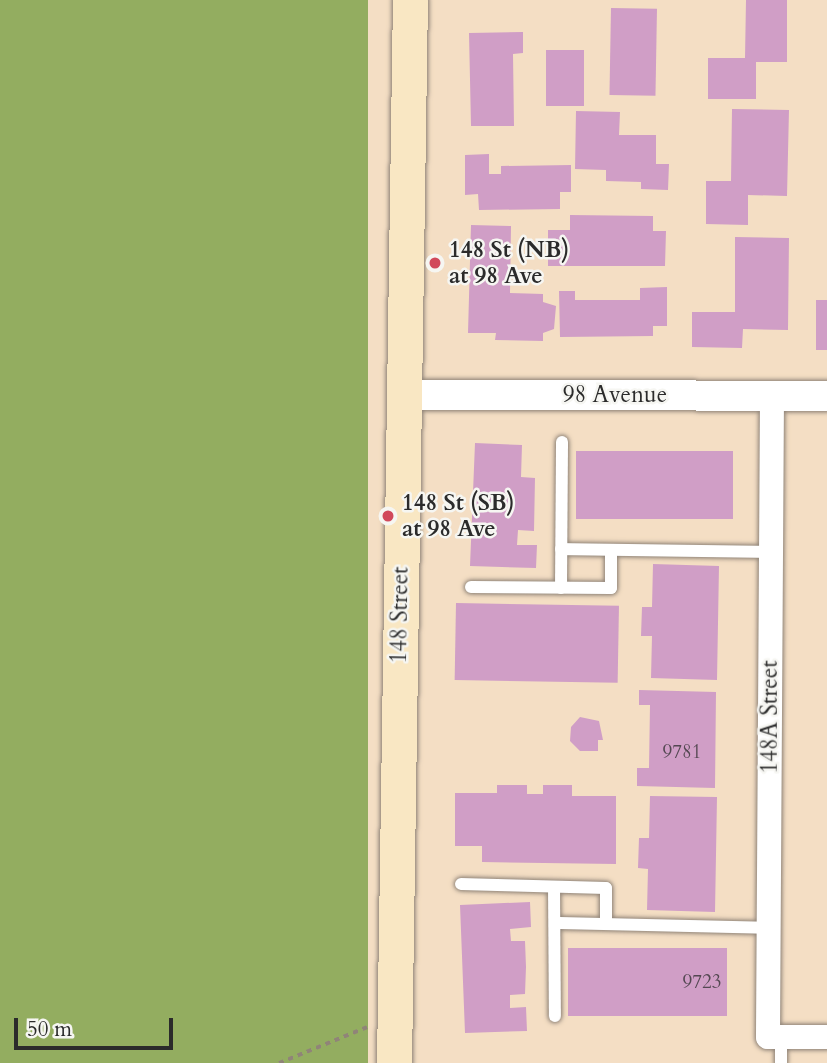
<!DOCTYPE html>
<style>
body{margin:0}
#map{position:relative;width:827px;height:1063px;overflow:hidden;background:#f4dec4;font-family:Cardo,serif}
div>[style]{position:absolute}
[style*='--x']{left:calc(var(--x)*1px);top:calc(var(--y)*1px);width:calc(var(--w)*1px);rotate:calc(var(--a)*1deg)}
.forest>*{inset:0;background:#93ad60;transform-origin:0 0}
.building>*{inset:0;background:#d09ec6;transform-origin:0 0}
.path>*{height:3.5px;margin-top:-1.75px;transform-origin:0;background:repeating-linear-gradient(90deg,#908478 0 5px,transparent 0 10px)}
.roads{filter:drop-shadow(0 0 2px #908478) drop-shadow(0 0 2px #908478)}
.service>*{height:12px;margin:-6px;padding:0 6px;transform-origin:6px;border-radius:6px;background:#fff}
.minor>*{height:24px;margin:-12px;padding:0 12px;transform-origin:12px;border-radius:12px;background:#fff}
.tertiary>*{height:30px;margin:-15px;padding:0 15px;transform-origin:15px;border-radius:15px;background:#fff}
.secondary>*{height:35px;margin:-17.5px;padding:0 17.5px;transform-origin:17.5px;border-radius:17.5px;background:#f9e7c3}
.dots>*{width:19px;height:19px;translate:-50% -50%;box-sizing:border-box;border:4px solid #f6f6f2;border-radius:50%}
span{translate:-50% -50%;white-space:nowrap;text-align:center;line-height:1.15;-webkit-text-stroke:5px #f6f6f2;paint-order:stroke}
.number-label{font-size:19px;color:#544852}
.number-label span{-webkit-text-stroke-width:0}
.poi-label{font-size:23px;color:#2b2b2b;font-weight:700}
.left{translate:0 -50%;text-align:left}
.street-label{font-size:23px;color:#2b2b2b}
.scale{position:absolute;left:14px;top:1018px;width:159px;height:32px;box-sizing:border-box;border:4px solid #2b2b2b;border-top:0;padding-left:9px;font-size:21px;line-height:24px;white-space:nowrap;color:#2b2b2b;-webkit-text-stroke:5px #f6f6f2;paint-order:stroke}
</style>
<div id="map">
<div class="forest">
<i style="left:0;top:0;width:368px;height:1063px"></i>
</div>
<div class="building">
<i style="clip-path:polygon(746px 0,787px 0,787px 62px,756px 62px,756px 99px,708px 99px,708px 58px,745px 58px)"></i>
<i style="left:611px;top:8px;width:46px;height:87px;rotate:1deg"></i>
<i style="clip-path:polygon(523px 32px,523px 53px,513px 54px,514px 126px,471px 126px,469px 33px)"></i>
<i style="left:546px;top:50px;width:38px;height:56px"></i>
<i style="clip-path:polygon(732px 109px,789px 110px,787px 196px,748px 195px,748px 225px,706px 224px,706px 181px,731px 181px)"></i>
<i style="clip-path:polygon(576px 111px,620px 112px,619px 135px,656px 135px,656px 164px,669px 164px,668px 190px,641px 189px,641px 182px,606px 181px,606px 170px,575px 169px)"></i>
<i style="clip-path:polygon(489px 154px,489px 174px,501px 174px,501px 166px,571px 165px,571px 192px,560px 192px,560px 209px,479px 210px,478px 194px,465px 195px,465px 155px)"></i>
<i style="clip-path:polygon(570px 215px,653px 216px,653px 231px,666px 231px,665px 266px,548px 266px,548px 230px,570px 230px)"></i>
<i style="clip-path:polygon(471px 225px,511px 226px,510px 293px,543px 294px,543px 302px,556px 306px,554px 329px,543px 333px,543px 341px,495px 340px,496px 333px,468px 333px)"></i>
<i style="clip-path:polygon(735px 237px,789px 238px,788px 330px,743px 329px,742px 348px,692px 347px,692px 312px,735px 312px)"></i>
<i style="clip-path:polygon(667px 287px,667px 326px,653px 326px,653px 336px,560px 337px,559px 291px,575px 291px,575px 300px,640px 300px,640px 288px)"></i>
<i style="left:816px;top:300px;width:11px;height:50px"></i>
<i style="clip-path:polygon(475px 443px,522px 445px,521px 477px,535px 478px,534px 531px,518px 530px,517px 545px,537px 545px,536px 568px,470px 566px)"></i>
<i style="left:576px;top:451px;width:157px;height:68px"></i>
<i style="clip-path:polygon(653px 564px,719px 566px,717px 680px,651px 678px,652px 636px,641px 636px,642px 607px,652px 607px)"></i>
<i style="left:456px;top:603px;width:163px;height:77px;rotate:1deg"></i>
<i style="clip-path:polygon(639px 690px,716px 692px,715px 788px,637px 786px,637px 768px,649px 768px,650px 705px,639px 705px)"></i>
<i style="clip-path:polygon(580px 717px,599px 721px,603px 740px,598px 740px,598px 751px,580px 751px,570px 741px,571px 727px)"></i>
<i style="clip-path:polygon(497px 785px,527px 785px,527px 794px,543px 794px,543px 785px,572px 785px,572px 796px,616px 796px,616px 864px,482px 862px,482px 846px,455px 846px,455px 793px,497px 793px)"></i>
<i style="clip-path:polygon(650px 796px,717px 797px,715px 912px,647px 910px,648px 869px,638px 868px,639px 838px,649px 838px)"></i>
<i style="clip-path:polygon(530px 902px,531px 927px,510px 929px,511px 941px,525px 941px,526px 967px,525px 994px,510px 995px,510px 1008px,526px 1007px,527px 1031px,465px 1033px,460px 905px)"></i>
<i style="left:568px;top:948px;width:159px;height:68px"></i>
</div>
<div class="path">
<i style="--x:279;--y:1063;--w:95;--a:-22.2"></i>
</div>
<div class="roads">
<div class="service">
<i style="--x:561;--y:549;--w:208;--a:0.8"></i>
<i style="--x:471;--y:587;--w:140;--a:0.4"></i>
<i style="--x:611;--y:588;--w:38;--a:-90"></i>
<i style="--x:561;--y:588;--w:146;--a:-89.6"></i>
<i style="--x:461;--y:884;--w:145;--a:1.6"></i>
<i style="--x:606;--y:888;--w:36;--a:90"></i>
<i style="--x:554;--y:887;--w:129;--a:89.6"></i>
<i style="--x:555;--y:923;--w:215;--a:1.3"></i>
<i style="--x:781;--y:1063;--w:26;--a:-90"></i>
</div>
<div class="minor">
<i style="--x:772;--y:396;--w:641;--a:90.36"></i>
<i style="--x:768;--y:1037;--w:59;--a:0"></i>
</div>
<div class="tertiary">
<i style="--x:403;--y:395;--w:424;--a:0.1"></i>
</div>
<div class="secondary">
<i style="--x:394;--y:1063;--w:1063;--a:-89.14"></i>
</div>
</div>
<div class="dots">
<i style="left:435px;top:263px;background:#d1495b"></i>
<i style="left:388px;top:516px;background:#d1495b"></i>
</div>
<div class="number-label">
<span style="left:682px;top:753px">9781</span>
<span style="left:702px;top:983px">9723</span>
</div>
<div class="poi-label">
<span class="left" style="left:449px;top:263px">148 St (NB)<br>at 98 Ave</span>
<span class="left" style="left:402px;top:516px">148 St (SB)<br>at 98 Ave</span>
</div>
<div class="street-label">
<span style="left:615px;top:395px">98 Avenue</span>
<span style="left:400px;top:615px;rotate:-89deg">148 Street</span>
<span style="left:770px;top:717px;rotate:-90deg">148A Street</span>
</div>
<div class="scale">50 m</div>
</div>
